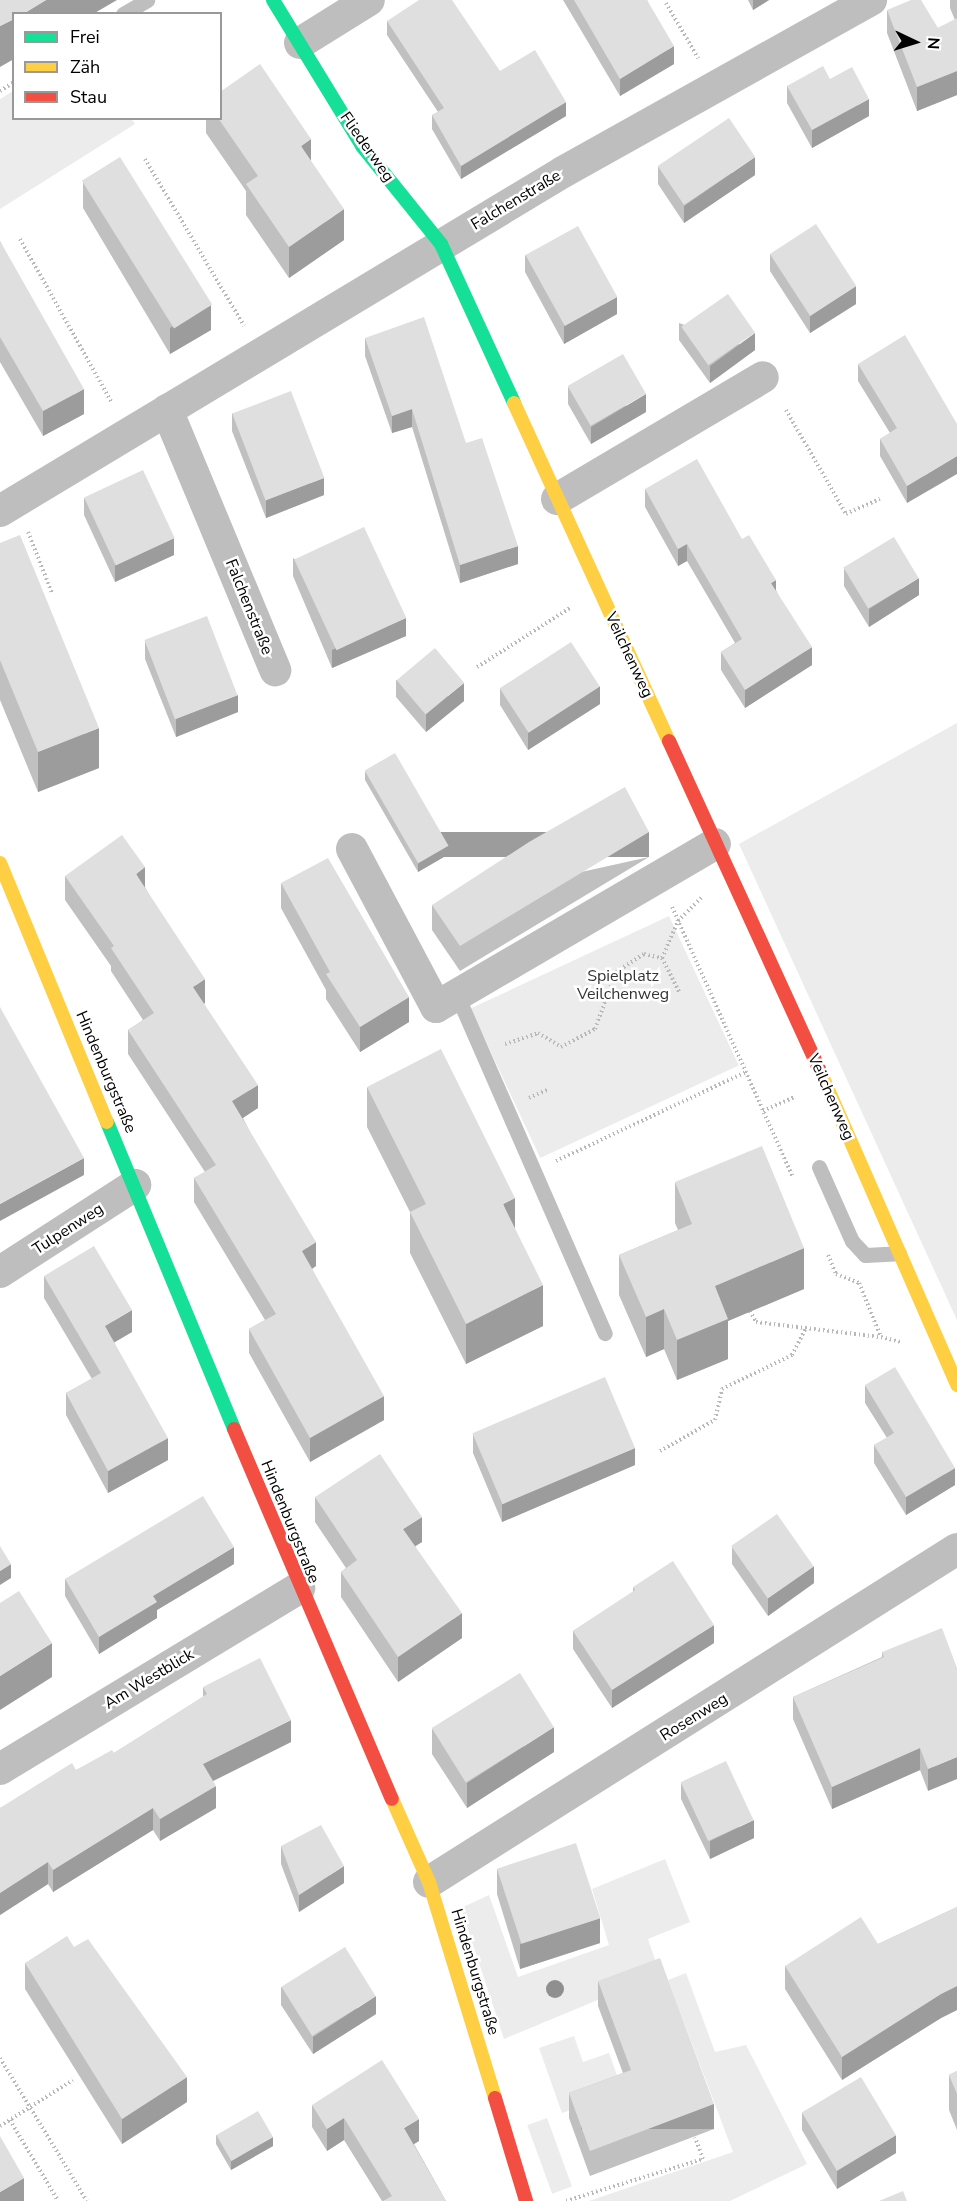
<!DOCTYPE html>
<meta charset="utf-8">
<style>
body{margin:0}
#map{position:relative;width:957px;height:2201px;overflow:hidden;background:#fff;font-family:"Nunito Sans",sans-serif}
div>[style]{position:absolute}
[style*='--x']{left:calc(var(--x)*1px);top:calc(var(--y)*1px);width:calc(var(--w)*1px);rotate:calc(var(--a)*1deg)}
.green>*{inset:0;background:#ececec;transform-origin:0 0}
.path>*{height:4px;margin-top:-2px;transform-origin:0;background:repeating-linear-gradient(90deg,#b9b9b9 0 1.5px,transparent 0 4.5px)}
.lane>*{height:15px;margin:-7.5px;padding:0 7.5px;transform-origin:7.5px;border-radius:7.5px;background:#bebebe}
.street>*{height:32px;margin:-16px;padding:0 16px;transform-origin:16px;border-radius:16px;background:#bebebe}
.fast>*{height:14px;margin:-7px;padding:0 7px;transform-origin:7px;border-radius:7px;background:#16e098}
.slow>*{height:14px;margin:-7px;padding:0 7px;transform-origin:7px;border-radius:7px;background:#ffcf43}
.jam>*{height:14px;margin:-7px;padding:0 7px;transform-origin:7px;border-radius:7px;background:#f24e42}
.trees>*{width:18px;height:18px;margin:-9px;border-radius:50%;background:#8f8f8f}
.wall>*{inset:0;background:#c0c0c0}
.shaded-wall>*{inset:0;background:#9c9c9c;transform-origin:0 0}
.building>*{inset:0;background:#dfdfdf;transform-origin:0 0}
span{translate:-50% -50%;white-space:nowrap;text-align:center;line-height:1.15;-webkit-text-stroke:5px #fff;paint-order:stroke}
.street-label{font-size:16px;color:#000}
.park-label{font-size:16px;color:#333}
.legend{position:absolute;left:12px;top:12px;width:210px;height:108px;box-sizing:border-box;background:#fff;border:2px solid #999;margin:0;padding:8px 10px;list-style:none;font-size:18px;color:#000}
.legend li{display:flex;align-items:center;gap:12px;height:30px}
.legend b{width:30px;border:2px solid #999}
.north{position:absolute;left:885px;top:12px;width:60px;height:60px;-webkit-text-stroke:4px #fff;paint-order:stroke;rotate:94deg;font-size:16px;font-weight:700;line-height:24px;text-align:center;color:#000}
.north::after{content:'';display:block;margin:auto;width:21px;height:27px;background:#000;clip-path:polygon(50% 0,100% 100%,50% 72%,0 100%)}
</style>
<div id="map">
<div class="green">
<i style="clip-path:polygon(13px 91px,14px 118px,131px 118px,135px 124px,0 209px,0 99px)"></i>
<i style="clip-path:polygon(957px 723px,957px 1320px,739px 844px)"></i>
<i style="left:669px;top:916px;width:165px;height:219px;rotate:65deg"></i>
<i style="clip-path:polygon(665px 1859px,690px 1922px,648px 1939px,660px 1974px,504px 2039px,461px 1908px,489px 1895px,518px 1977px,609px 1945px,592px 1889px)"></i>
<i style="clip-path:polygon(686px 1973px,715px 2052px,746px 2045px,807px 2164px,730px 2201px,589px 2201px,733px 2152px,668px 1980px)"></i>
<i style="clip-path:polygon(574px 2036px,583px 2062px,609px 2053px,623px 2092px,562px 2113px,539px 2048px)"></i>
<i style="left:547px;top:2118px;width:73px;height:21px;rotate:70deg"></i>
</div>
<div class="path">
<i style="--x:666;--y:3;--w:64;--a:59.8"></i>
<i style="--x:0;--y:91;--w:17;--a:-33"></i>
<i style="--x:145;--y:159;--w:194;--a:59.3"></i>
<i style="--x:20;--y:239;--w:188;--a:60.7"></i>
<i style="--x:786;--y:410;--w:120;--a:60"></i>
<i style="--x:846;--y:514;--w:37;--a:-24"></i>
<i style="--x:28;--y:532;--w:66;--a:68.5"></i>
<i style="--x:477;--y:667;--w:110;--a:-32.4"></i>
<i style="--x:672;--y:907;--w:296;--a:65.9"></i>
<i style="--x:662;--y:958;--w:40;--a:-66.6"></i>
<i style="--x:678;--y:921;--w:33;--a:-45"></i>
<i style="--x:505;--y:1044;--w:35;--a:-18"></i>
<i style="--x:538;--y:1033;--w:27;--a:31"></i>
<i style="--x:561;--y:1047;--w:38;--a:-28"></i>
<i style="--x:595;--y:1029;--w:61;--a:-69.8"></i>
<i style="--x:616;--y:972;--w:33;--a:-33"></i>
<i style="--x:644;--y:954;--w:18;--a:13"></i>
<i style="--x:662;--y:958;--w:40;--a:63.4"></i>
<i style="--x:529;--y:1098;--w:20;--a:-24"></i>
<i style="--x:763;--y:1111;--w:34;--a:-24"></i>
<i style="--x:556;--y:1161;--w:210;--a:-25.1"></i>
<i style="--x:828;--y:1255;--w:21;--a:67"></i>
<i style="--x:836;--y:1274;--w:25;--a:21"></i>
<i style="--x:859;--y:1283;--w:58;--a:67.8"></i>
<i style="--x:881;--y:1337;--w:21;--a:14"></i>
<i style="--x:750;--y:1311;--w:13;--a:61"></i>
<i style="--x:756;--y:1322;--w:125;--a:6.9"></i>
<i style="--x:660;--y:1451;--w:63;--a:-29.4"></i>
<i style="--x:715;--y:1420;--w:32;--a:-77"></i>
<i style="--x:722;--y:1389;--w:78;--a:-25.9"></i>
<i style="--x:792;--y:1355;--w:30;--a:-63"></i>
<i style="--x:0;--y:2058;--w:167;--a:58.7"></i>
<i style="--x:10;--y:2120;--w:94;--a:59.3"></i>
<i style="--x:0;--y:2126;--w:86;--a:-32.2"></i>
<i style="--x:566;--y:2201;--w:143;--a:-17"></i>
<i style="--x:703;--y:2159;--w:23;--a:-110"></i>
</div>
<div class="lane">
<i style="--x:123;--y:14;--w:28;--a:-30"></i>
<i style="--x:457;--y:995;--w:369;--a:66.4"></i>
<i style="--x:819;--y:1167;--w:81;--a:66"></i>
<i style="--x:852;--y:1241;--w:19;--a:47"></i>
<i style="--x:865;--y:1255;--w:34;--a:-3"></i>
</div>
<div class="street">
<i style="--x:300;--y:43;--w:81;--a:-31.9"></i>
<i style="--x:167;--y:410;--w:282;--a:67.4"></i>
<i style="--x:557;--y:499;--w:239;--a:-30.6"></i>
<i style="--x:0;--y:511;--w:657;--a:-31.05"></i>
<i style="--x:563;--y:172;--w:353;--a:-29.2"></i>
<i style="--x:352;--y:849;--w:179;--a:62"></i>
<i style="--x:436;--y:1007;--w:323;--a:-30.3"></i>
<i style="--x:0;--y:1272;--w:161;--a:-32.8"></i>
<i style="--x:0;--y:1769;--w:350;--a:-31.2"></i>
<i style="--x:429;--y:1882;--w:624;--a:-32.24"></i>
</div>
<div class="fast">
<i style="--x:273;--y:0;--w:171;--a:58.6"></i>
<i style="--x:362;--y:146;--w:126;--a:51.1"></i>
<i style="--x:441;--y:244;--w:175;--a:65.3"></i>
<i style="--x:107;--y:1122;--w:332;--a:67.5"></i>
</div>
<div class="slow">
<i style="--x:514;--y:403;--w:372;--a:65.4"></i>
<i style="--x:0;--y:863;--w:280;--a:67.6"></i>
<i style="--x:820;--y:1071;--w:343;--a:66.4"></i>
<i style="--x:392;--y:1799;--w:91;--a:66"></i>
<i style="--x:429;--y:1882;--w:226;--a:73"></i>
</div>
<div class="jam">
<i style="--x:669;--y:741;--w:363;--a:65.4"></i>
<i style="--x:234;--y:1429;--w:402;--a:66.9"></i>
<i style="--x:495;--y:2098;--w:108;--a:73.2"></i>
</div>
<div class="trees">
<i style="left:555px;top:1989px"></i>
</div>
<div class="wall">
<i style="clip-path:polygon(563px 0,647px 0,674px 64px,620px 96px)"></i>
<i style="clip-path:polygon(748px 0,769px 0,753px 10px)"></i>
<i style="clip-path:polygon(950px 0,957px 0,957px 95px,917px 111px,887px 33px,887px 10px,938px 28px,955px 20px,950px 8px)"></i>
<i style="clip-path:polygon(387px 21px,500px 71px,566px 116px,461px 179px,432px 129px,432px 115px,438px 112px,387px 35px)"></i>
<i style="clip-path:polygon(830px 79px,869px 116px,812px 148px,787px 103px,787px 86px)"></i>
<i style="clip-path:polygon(206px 118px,220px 118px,344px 240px,289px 278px,246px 215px,246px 191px,206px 133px)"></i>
<i style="clip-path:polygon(658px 167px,755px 175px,684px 223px,658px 184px)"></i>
<i style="clip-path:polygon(83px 182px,211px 330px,170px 354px,83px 208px)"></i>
<i style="clip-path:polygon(0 241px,84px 414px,43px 436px,0 362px)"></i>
<i style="clip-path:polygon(770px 254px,856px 304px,810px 333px,770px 271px)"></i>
<i style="clip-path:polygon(525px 255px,617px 314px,564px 344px,525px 272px)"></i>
<i style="clip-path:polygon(679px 323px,755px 350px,710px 383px,679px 340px)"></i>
<i style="clip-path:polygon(365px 338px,518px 564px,460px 583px,412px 427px,392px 433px,365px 356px)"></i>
<i style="clip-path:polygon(858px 364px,957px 424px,907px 503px,880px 456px,880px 439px,890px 433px,858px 381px)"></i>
<i style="clip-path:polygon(568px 387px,646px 412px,591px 444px,568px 404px)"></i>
<i style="clip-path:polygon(232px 413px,324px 495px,266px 518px,232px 431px)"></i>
<i style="clip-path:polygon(645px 489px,742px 539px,776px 590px,812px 665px,745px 708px,721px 670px,721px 652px,735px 643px,687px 561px,678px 566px,645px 507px)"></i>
<i style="clip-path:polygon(84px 498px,174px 555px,115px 582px,84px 515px)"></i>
<i style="clip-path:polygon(0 543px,99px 768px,38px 792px,0 700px)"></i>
<i style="clip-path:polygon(293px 558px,406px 636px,332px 668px,293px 576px)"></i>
<i style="clip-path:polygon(844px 569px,919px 595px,869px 627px,844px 586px)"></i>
<i style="clip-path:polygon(145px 641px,238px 712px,176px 737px,145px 659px)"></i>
<i style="clip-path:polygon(396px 680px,464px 701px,426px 732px,396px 697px)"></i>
<i style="clip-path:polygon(500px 688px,600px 704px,528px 750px,500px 705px)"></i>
<i style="clip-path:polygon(365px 771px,449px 854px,418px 872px,365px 780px)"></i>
<i style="clip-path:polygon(649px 857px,460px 971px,432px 930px,432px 905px)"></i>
<i style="clip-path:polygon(65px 876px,145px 887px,205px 1003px,204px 1004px,258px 1108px,243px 1118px,316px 1266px,312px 1269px,384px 1420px,310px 1462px,249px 1353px,249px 1329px,265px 1320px,194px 1202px,194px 1178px,205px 1172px,128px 1054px,128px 1030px,143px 1020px,111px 971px,111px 966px,65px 900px)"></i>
<i style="clip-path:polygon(281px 883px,409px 1022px,360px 1052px,326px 999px,326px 990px,281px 908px)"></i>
<i style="clip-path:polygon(367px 1087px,515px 1230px,543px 1326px,466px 1364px,410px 1253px,410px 1212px,367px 1127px)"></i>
<i style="clip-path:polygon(675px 1182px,804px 1289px,728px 1321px,728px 1359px,677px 1380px,664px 1349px,646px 1357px,619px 1295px,619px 1255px,678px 1230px,675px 1223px)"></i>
<i style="clip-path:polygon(44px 1276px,132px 1332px,114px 1342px,168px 1460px,108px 1493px,66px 1415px,66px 1393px,92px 1379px,44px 1298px)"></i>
<i style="clip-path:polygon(865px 1385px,955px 1485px,906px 1515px,874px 1463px,874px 1445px,887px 1438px,865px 1403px)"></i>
<i style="clip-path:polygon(473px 1435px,635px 1465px,502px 1522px,473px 1453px)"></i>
<i style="clip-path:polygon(315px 1497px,422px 1542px,415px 1546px,462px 1638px,398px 1682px,341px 1597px,341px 1572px,346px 1568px,315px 1522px)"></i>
<i style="clip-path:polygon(732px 1547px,814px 1583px,768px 1616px,732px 1564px)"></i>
<i style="clip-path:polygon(234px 1564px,157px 1610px,157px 1618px,99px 1654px,65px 1596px,65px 1579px)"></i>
<i style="clip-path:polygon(633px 1587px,714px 1643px,612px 1708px,573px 1649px,573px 1631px,633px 1592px)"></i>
<i style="clip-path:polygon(882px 1652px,957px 1668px,928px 1791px,920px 1770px,832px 1809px,793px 1719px,793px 1697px,882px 1657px)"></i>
<i style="clip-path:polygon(203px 1687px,291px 1742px,213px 1781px,216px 1808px,160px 1841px,153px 1830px,53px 1892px,48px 1884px,0 1915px,0 1808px,76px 1770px,114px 1753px,203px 1697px)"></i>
<i style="clip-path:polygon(432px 1729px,554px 1752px,467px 1808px,432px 1754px)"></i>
<i style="clip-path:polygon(681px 1782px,754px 1838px,710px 1859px,681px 1799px)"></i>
<i style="clip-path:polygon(281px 1846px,344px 1883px,299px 1912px,281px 1864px)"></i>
<i style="clip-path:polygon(497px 1869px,600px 1943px,520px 1969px,497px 1894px)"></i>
<i style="clip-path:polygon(957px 1907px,957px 2010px,941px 2018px,842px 2080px,785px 1989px,785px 1966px,878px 1944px)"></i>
<i style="clip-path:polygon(74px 1947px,187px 2102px,122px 2144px,25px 1989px,25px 1963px)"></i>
<i style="clip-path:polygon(598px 1981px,714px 2129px,590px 2176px,569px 2118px,569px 2093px,623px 2073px,598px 2006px)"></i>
<i style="clip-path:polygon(281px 1987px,376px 2014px,313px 2054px,281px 2005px)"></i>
<i style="clip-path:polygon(957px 2071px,957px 2130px,949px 2110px,949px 2075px)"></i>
<i style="clip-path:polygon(312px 2105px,419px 2141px,414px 2144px,446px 2201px,382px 2201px,344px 2140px,327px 2151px,312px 2127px)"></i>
<i style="clip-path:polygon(802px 2113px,896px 2153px,837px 2189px,802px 2130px)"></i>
<i style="clip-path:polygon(216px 2135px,273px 2146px,231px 2170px,216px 2144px)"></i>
</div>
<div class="shaded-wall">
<i style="clip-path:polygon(46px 0,117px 0,93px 14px,23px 14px)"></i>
<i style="clip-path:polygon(753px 0,769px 0,753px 10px)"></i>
<i style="clip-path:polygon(14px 19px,14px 59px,0 67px,0 26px)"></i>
<i style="clip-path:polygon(674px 46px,674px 64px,620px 96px,620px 79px)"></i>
<i style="clip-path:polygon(957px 71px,957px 95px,917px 111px,917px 87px)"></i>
<i style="clip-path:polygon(869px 99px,869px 116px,812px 148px,812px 130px)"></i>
<i style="clip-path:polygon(566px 102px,566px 116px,461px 179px,461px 166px)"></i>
<i style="clip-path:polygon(311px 139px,311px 170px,301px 146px)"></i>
<i style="clip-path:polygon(755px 157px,755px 175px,684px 223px,684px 206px)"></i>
<i style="clip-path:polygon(344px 209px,344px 240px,289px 278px,289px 247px)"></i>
<i style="clip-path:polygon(856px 286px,856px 304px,810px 333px,810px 316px)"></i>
<i style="clip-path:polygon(617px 297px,617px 314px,564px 344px,564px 326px)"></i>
<i style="clip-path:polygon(211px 305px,211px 330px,170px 354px,170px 328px)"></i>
<i style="clip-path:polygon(755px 333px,755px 350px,710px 383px,710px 366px)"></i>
<i style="clip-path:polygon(84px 389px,84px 414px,43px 436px,43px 411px)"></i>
<i style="clip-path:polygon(646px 394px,646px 412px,591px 444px,591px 427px)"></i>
<i style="clip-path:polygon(412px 409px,412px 427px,392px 433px,392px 416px)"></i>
<i style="clip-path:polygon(957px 456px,957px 474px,907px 503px,907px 486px)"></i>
<i style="clip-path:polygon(324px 478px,324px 495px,266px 518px,266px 500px)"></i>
<i style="clip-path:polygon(174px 538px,174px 555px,115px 582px,115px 565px)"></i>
<i style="clip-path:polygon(687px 544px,687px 561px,678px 566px,678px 549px)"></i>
<i style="clip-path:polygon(518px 546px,518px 564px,460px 583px,460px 565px)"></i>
<i style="clip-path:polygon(919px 578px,919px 595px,869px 627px,869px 609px)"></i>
<i style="clip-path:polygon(776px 580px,776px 597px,771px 583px)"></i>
<i style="clip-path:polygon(406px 618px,406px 636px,332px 668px,332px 650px)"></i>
<i style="clip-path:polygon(812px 647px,812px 665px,745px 708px,745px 690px)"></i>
<i style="clip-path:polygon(464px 683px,464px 701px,426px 732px,426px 714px)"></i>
<i style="clip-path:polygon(600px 686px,600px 704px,528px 750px,528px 732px)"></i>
<i style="clip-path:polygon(238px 695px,238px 712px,176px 737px,176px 719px)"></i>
<i style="clip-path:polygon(99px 728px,99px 768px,38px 792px,38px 752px)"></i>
<i style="left:649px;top:832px;width:25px;height:221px;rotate:90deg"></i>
<i style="clip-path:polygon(449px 845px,449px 854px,418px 872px,418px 863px)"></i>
<i style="clip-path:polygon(145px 867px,145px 891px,136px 874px)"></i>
<i style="clip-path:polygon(205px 979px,205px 1003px,193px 1010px,193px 987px)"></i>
<i style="clip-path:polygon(409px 997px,409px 1022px,360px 1052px,360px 1027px)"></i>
<i style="clip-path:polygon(258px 1085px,258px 1108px,232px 1125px,232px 1101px)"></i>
<i style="clip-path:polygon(84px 1158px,84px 1175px,0 1221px,0 1204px)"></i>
<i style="clip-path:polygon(515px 1198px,515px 1238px,503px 1204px)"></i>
<i style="clip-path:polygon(316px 1242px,316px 1266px,302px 1275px,302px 1251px)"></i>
<i style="clip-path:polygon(804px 1248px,804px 1289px,728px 1321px,728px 1359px,677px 1380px,677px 1340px,715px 1286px)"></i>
<i style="clip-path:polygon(543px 1285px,543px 1326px,466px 1364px,466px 1324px)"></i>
<i style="clip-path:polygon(664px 1309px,664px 1349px,646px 1357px,646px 1317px)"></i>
<i style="clip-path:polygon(132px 1310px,132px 1332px,105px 1348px,105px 1326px)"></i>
<i style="clip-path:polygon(384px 1396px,384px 1420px,310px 1462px,310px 1438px)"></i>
<i style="clip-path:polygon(168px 1438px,168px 1460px,108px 1493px,108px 1471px)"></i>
<i style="clip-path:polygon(635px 1448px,635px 1465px,502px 1522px,502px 1504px)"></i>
<i style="clip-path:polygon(955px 1468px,955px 1485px,906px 1515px,906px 1497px)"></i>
<i style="clip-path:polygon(422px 1517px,422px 1542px,403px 1554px,403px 1529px)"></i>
<i style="clip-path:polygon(234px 1547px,234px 1564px,157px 1610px,157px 1618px,99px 1654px,99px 1637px,153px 1596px)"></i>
<i style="clip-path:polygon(11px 1564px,11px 1578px,0 1585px,0 1571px)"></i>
<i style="clip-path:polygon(814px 1566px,814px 1583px,768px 1616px,768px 1598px)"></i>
<i style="clip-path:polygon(462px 1613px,462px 1638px,398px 1682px,398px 1657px)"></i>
<i style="clip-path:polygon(714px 1625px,714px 1643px,612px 1708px,612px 1690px)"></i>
<i style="clip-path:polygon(52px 1643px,52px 1677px,0 1710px,0 1676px)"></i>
<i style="clip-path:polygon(291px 1720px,291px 1742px,203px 1786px,203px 1764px)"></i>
<i style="clip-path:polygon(554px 1727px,554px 1752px,467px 1808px,467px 1783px)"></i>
<i style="clip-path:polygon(920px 1748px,920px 1770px,832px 1809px,832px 1787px)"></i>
<i style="clip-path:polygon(957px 1757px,957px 1779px,928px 1791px,928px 1769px)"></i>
<i style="clip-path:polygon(216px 1786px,216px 1808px,160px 1841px,160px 1819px)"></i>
<i style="clip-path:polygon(153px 1808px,153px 1830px,53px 1892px,53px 1870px)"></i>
<i style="clip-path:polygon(754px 1820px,754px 1838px,710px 1859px,710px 1841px)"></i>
<i style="clip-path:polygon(48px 1862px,48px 1884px,0 1915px,0 1893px)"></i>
<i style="clip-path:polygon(344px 1866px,344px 1883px,299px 1912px,299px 1895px)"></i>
<i style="clip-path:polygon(600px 1918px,600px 1943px,520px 1969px,520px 1944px)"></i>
<i style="clip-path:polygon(957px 1986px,957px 2010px,941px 2018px,842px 2080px,842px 2057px,941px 1994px)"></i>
<i style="clip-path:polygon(376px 1996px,376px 2014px,313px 2054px,313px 2037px)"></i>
<i style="clip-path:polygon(187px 2077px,187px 2102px,122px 2144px,122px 2119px)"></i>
<i style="left:714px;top:2104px;width:25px;height:133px;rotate:90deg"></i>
<i style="clip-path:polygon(344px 2118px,344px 2140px,327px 2151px,327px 2129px)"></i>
<i style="clip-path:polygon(419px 2119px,419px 2141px,404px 2150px,404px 2128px)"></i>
<i style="clip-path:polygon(896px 2135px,896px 2153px,837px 2189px,837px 2171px)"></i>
<i style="clip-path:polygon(273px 2137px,273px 2146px,231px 2170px,231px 2161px)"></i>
<i style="clip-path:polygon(24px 2178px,24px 2201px,0 2201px,0 2192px)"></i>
</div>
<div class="building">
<i style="clip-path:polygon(0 0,46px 0,23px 14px,14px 14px,14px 19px,0 26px)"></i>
<i style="clip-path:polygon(419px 0,452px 0,500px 71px,535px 50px,566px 102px,461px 166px,432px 115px,444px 108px,387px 21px)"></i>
<i style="clip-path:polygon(574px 0,647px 0,674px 46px,620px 79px)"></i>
<i style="clip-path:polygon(911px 0,921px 0,938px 28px,957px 18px,957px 71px,917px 87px,887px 10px)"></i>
<i style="clip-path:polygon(260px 64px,311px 139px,301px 146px,344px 209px,289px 247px,246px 184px,258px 176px,218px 118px,220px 118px,220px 92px)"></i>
<i style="clip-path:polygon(823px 66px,830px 79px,852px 67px,869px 99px,812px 130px,787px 86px)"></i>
<i style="left:729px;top:118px;width:47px;height:86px;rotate:56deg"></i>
<i style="left:120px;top:157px;width:174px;height:45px;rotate:58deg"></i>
<i style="left:816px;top:224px;width:74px;height:55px;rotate:57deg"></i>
<i style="left:578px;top:226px;width:81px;height:60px;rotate:61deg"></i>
<i style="clip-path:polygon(0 241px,84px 389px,43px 411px,0 337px)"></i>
<i style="left:728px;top:294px;width:47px;height:57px;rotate:55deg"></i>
<i style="clip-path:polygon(424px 317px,466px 443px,482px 438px,518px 546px,460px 565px,412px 409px,392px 416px,365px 338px)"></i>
<i style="clip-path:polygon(905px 335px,957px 424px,957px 456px,907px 486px,880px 439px,897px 428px,858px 364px)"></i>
<i style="left:623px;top:354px;width:46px;height:64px;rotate:60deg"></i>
<i style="left:291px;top:391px;width:93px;height:63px;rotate:69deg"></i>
<i style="clip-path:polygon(697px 459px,742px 539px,749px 535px,776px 580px,771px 583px,812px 647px,745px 690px,721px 652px,742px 639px,687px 544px,678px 549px,645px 489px)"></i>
<i style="left:143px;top:470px;width:75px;height:65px;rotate:65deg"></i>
<i style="left:364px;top:527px;width:100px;height:77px;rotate:65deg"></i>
<i style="clip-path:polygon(20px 535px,99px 728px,38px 752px,0 660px,0 543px)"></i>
<i style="left:894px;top:537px;width:48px;height:59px;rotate:59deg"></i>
<i style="left:207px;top:616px;width:85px;height:67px;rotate:69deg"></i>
<i style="left:571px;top:642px;width:53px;height:85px;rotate:57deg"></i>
<i style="left:435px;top:648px;width:45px;height:50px;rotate:50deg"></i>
<i style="left:395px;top:753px;width:107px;height:35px;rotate:60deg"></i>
<i style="clip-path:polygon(625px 787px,649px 832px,460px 946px,432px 905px,529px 842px)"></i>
<i style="clip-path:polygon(122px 835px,145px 867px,136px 874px,205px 979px,193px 987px,258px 1085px,232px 1101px,316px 1242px,302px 1251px,384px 1396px,310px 1438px,249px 1329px,276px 1314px,194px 1178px,216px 1165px,128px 1030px,154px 1013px,111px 948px,114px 946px,65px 876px)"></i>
<i style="clip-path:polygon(328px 858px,409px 997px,360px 1027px,326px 974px,330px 972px,281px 883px)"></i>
<i style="clip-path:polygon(0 1007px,84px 1158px,0 1204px)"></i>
<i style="clip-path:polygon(441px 1049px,515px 1198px,503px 1204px,543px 1285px,466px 1324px,410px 1212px,426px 1204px,367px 1087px)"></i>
<i style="clip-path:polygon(762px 1146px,804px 1248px,715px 1286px,728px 1319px,677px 1340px,664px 1309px,646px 1317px,619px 1255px,692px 1224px,675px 1182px)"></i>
<i style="clip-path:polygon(94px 1246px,132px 1310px,105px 1326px,168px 1438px,108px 1471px,66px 1393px,101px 1373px,44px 1276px)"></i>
<i style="clip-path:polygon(895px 1367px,955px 1468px,906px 1497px,874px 1445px,894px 1433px,865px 1385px)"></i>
<i style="left:605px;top:1377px;width:77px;height:144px;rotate:67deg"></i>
<i style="clip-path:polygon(380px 1454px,422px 1517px,403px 1529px,462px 1613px,398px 1657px,341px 1572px,357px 1560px,315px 1497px)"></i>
<i style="clip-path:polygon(203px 1496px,234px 1547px,153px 1596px,157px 1602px,99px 1637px,65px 1579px)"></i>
<i style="left:777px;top:1514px;width:64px;height:56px;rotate:55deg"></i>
<i style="clip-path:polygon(0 1546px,11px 1564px,0 1571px)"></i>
<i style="clip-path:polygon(673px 1561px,714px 1625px,612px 1690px,573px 1631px,635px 1590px,633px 1587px)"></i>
<i style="clip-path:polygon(19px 1591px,52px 1643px,0 1676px,0 1603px)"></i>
<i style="clip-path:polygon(942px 1628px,957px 1668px,957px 1757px,928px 1769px,920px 1748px,832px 1787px,793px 1697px,884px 1657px,882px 1652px)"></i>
<i style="clip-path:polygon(260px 1658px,291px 1720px,203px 1764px,216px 1786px,160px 1819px,153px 1808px,53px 1870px,48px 1862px,0 1893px,0 1808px,72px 1763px,76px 1770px,112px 1750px,114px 1753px,207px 1694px,203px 1687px)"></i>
<i style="left:520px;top:1673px;width:64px;height:104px;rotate:58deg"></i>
<i style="left:726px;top:1761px;width:65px;height:50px;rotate:65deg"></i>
<i style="clip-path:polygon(321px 1825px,344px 1866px,299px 1895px,281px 1846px)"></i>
<i style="left:576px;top:1843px;width:79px;height:83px;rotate:72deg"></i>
<i style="clip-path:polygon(957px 1907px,957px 1986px,941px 1994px,842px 2057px,785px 1966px,861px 1917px,878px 1944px)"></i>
<i style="clip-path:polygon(67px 1936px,74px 1947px,88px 1939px,187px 2077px,122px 2119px,25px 1963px)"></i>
<i style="left:345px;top:1947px;width:58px;height:75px;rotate:58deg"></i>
<i style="clip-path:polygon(660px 1958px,714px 2104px,590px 2151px,569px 2093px,631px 2070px,598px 1981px)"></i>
<i style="clip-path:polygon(382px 2060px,419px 2119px,404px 2128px,446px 2201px,383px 2201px,392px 2196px,344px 2118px,327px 2129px,312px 2105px)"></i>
<i style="clip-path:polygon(957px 2071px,957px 2094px,949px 2075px)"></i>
<i style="left:861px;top:2077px;width:68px;height:69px;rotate:59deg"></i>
<i style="left:258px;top:2111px;width:30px;height:48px;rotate:60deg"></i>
<i style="clip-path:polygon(0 2136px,24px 2178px,0 2192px)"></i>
<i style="clip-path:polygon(903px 2191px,907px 2201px,879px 2201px)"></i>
</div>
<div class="street-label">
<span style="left:367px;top:147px;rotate:55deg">Fliederweg</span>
<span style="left:516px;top:200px;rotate:-31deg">Falchenstraße</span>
<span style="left:249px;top:607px;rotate:68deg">Falchenstraße</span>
<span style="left:629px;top:655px;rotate:65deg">Veilchenweg</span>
<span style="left:106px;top:1072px;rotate:67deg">Hindenburgstraße</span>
<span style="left:831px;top:1097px;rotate:66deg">Veilchenweg</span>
<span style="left:68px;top:1229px;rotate:-33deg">Tulpenweg</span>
<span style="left:290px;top:1522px;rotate:68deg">Hindenburgstraße</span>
<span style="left:149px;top:1679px;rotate:-31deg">Am Westblick</span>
<span style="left:694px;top:1717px;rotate:-32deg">Rosenweg</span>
<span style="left:475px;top:1972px;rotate:73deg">Hindenburgstraße</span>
</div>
<div class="park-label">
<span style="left:623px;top:985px">Spielplatz<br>Veilchenweg</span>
</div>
<ul class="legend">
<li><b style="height:8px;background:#16e098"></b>Frei</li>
<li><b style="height:8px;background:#ffcf43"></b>Zäh</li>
<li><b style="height:8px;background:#f24e42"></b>Stau</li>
</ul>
<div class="north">N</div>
</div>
